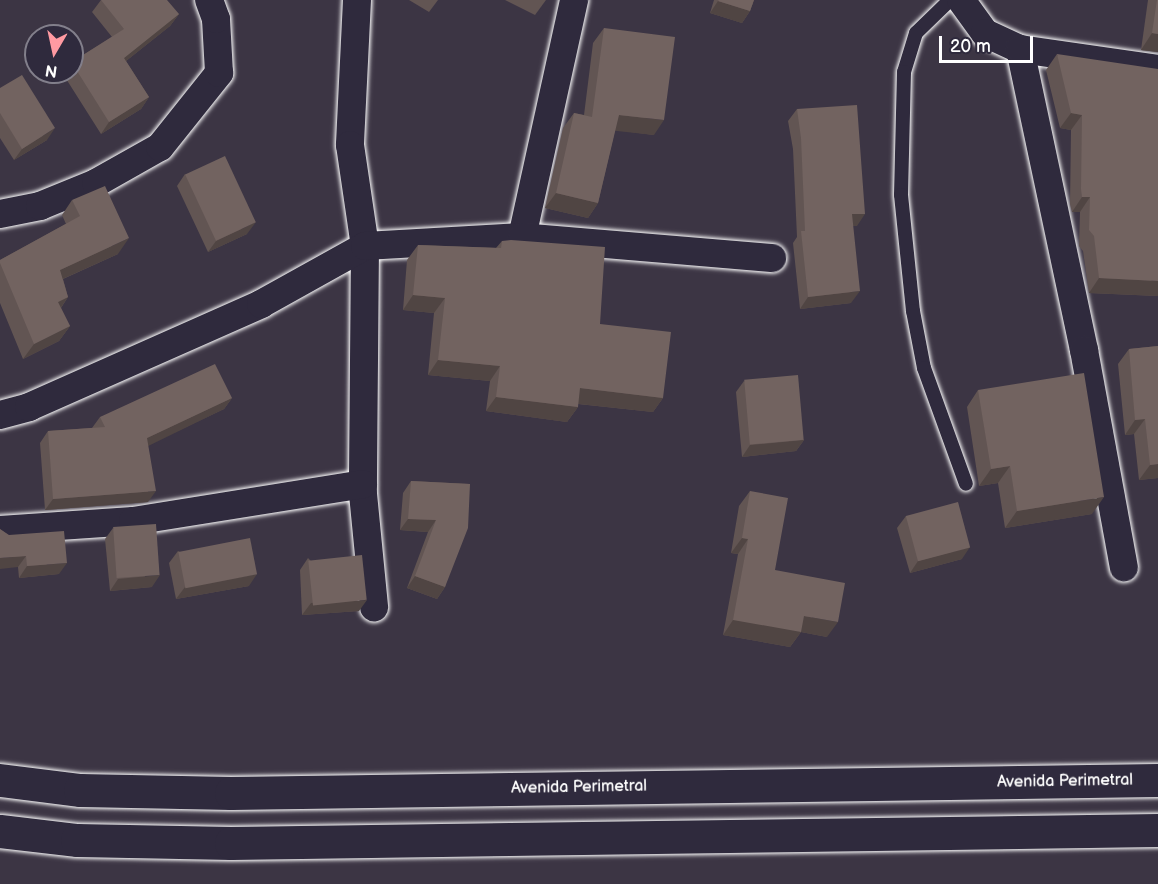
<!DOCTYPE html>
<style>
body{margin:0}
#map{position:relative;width:1158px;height:884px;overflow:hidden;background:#3c3544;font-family:"Balsamiq Sans",sans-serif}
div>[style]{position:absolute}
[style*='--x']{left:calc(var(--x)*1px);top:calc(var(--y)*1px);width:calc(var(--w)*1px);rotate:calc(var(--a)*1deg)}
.roads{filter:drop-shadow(0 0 2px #fff) drop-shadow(0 0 2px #fff)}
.service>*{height:14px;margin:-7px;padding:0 7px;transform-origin:7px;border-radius:7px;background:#2f2a3d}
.minor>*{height:28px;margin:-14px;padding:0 14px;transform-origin:14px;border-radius:14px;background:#2f2a3d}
.primary>*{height:33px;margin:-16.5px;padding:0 16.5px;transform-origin:16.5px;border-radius:16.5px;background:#2f2a3d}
.wall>*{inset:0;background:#625553}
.shaded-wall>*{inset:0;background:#504543}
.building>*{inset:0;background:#726360;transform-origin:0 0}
span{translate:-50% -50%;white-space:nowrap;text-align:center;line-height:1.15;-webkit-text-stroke:4.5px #2f2a3d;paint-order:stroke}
.street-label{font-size:16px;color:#fff}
.north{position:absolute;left:24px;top:24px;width:60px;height:60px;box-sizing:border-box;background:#2f2a3d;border:2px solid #827f8b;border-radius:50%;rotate:189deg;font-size:16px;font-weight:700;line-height:24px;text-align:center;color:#fff}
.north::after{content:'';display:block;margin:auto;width:21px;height:27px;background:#ff9aa2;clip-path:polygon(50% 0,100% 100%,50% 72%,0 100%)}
.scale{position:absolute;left:939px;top:36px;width:94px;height:27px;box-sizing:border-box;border:3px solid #fff;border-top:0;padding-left:8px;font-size:18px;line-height:21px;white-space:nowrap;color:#fff;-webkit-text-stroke:4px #2f2a3d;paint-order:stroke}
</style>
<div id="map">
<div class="roads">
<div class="service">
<i style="--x:950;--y:0;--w:47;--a:135.9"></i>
<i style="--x:916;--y:33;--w:41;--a:107.1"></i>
<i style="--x:904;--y:72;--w:123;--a:91.4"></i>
<i style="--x:901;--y:195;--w:117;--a:84.1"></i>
<i style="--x:913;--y:311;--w:58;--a:79.1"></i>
<i style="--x:924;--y:368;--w:123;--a:70.1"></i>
</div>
<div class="minor">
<i style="--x:357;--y:0;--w:145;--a:92.8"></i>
<i style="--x:350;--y:145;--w:102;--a:81.6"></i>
<i style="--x:365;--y:246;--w:248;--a:90.5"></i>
<i style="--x:363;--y:494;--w:114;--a:84.4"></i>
<i style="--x:961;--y:0;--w:41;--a:54"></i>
<i style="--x:985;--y:33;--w:38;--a:25"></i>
<i style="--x:1020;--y:49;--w:308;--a:78"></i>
<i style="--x:1084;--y:350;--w:221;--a:79.6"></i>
<i style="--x:1020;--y:49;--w:139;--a:8.2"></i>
<i style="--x:0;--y:214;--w:41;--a:-11.3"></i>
<i style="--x:40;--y:206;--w:61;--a:-22.3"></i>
<i style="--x:96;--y:183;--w:73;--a:-29.4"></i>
<i style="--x:160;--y:147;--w:95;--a:-51.4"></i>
<i style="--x:219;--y:73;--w:54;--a:-93.2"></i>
<i style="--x:216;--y:19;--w:20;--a:-110"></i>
<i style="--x:522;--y:237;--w:243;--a:-77.6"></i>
<i style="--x:0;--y:415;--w:30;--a:-15"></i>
<i style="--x:29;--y:407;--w:254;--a:-23.9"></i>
<i style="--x:261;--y:304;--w:119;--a:-29.1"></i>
<i style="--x:365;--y:246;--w:157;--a:-3.3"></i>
<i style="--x:522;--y:237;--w:251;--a:4.8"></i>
<i style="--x:0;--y:530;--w:133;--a:-3.9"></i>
<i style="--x:133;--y:521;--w:233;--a:-9.1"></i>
</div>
<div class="primary">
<i style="--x:0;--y:780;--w:81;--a:7.1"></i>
<i style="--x:80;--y:790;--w:151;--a:1.1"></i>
<i style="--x:231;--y:793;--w:927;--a:-0.8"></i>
<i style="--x:0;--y:831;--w:78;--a:6.7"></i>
<i style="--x:77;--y:840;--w:154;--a:1.1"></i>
<i style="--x:231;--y:843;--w:927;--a:-0.8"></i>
</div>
</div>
<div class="wall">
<i style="clip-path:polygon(101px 0,179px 14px,170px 26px,126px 61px,149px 97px,141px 109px,101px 134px,63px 74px,65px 72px,72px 72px,72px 62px,112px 37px,92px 12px)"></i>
<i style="clip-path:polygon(409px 0,438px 0,429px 12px)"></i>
<i style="clip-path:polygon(505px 0,546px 0,535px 15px)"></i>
<i style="clip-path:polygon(714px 0,754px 0,750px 11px,742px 23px,710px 13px)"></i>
<i style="clip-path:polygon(1148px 0,1158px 0,1158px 52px,1141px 50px)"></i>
<i style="clip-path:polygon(604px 28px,654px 135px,615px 130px,598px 203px,588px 218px,545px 208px,563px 128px,574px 113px,584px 115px,593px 43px)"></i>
<i style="clip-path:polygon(1057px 54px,1158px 296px,1089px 293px,1083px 251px,1079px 246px,1080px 212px,1072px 212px,1070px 204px,1071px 130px,1060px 128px,1046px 70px)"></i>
<i style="clip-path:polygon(0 88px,47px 140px,14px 160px,0 138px)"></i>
<i style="clip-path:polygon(797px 109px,857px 226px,853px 226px,851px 303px,800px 309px,793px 243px,797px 237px,793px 149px,788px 121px)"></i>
<i style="clip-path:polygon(185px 174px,247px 234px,208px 252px,177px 186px)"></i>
<i style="clip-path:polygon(72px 200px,118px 254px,63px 279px,68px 297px,61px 308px,70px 326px,59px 341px,23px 359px,0 303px,0 260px,66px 224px,62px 215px)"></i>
<i style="clip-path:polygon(502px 241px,600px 324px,663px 398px,653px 412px,578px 404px,578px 407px,567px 422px,486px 411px,490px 381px,428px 375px,434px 313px,403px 310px,407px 260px,418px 245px,496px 248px)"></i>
<i style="clip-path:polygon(1158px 346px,1158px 478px,1139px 480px,1134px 434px,1125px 435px,1118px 364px,1129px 349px)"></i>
<i style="clip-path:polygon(744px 381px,804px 440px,796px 451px,742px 457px,736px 392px)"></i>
<i style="clip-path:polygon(978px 390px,1092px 514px,1005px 528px,998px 483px,979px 486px,967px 407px)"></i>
<i style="clip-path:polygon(232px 398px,224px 409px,148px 445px,148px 502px,45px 510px,40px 443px,48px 431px,92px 428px,100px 417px)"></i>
<i style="clip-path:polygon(411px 481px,470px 484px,445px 587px,437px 599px,407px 588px,428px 532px,400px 530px,403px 493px)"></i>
<i style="clip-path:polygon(750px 491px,775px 570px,827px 637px,801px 632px,790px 647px,723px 635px,738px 554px,731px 553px,739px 506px)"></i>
<i style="clip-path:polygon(906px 516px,962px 559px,910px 573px,897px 528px)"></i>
<i style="clip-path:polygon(113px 528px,152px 587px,110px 591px,105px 539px)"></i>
<i style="clip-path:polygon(0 529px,59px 574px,19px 578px,18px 567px)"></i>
<i style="clip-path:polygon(178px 551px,249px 586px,176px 599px,169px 563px)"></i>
<i style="clip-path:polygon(308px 558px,359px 611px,302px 615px,300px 570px)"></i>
</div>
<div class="shaded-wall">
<i style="clip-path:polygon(718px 1px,750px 11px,742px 23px,710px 13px)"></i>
<i style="clip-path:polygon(179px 14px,170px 26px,116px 69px,124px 58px)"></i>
<i style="clip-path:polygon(1152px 33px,1158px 34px,1158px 52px,1141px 50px)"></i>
<i style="clip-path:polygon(149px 97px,141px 109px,101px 134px,109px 122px)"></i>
<i style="clip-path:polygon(1071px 113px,1082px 115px,1071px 130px,1060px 128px)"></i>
<i style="clip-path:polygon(619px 115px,664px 120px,654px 135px,608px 130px)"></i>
<i style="clip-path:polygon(55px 128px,47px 140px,14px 160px,22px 149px)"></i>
<i style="clip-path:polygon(556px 193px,598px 203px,588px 218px,545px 208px)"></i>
<i style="clip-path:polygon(1082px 197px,1090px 197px,1080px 212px,1072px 212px)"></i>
<i style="clip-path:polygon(852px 214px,865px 214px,857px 226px,844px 226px)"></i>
<i style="clip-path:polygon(256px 222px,247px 234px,208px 252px,216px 241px)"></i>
<i style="clip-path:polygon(129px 238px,118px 254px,49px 285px,60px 270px)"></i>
<i style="clip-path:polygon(1099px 278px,1158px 281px,1158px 296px,1089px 293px)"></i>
<i style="clip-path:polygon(860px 291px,851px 303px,800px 309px,808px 297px)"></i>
<i style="clip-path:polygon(413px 295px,445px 298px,434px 313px,403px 310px)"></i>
<i style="clip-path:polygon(68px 297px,58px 312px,58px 302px)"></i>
<i style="clip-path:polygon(70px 326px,59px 341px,23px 359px,34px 344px)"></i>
<i style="clip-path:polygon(438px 360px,500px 366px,490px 381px,428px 375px)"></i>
<i style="clip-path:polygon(580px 388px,663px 398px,653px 412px,570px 403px)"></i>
<i style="clip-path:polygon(496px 397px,578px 407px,567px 422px,486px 411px)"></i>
<i style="clip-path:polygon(232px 398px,224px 409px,140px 450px,147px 438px)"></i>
<i style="clip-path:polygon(1145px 419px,1134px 434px,1125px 435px,1135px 420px)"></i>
<i style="clip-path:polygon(804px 440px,796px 451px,742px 457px,750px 445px)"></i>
<i style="clip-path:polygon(1158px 464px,1158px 478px,1139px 480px,1150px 465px)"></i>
<i style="clip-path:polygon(1010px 466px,998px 483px,979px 486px,991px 469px)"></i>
<i style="clip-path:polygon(156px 491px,148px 502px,45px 510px,53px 499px)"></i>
<i style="clip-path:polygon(1104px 497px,1092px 514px,1005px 528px,1017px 511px)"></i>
<i style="clip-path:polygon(408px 519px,436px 520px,428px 532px,400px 530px)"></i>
<i style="clip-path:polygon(742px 538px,748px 539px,738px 554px,731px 553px)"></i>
<i style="clip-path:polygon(970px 547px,962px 559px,910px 573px,918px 561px)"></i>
<i style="clip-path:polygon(26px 556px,18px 567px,0 569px,0 558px)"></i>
<i style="clip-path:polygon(67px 563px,59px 574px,19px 578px,27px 566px)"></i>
<i style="clip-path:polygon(257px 574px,249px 586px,176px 599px,185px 587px)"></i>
<i style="clip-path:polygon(160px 575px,152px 587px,110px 591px,118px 579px)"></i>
<i style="clip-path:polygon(415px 576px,445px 587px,437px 599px,407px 588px)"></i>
<i style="clip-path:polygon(367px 600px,359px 611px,302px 615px,311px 603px)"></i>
<i style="clip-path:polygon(804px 616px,838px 622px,827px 637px,801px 632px,790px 647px,723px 635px,733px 620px)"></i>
</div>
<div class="building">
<i style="clip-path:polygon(101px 0,167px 0,179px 14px,124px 58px,149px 97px,109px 122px,72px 63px,72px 62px,124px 29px)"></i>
<i style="clip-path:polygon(719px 0,754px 0,750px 11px,718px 1px)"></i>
<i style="clip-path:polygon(1157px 0,1158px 0,1158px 34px,1152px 33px)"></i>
<i style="clip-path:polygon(604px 28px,675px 37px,664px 120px,619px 115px,598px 203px,556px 193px,574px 113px,592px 117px)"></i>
<i style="clip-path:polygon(1057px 54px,1158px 69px,1158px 281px,1099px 278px,1094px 236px,1089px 230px,1090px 197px,1082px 197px,1081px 189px,1082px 115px,1071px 113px)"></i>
<i style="clip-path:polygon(22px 75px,55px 128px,22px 149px,0 113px,0 88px)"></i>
<i style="clip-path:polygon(857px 105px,865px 214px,852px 214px,860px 291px,808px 297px,801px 231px,805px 231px,801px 138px,797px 109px)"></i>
<i style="left:225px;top:156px;width:73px;height:44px;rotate:65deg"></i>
<i style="clip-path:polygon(105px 186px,129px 238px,60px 270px,68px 297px,58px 302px,70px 326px,34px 344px,0 263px,0 260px,80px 216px,72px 200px)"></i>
<i style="clip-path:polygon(511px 240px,605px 247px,600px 324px,671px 332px,663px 398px,580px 388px,578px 407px,496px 397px,500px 366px,438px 360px,445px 298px,413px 295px,418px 245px,501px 248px,502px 241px)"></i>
<i style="clip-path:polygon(1158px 346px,1158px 464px,1150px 465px,1145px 419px,1135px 420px,1129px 349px)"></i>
<i style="clip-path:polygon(215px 364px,232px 398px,147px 438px,156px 491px,53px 499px,48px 431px,105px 427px,100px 417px)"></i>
<i style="clip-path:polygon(1084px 373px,1104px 497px,1017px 511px,1010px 466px,991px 469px,978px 390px)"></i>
<i style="left:798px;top:375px;width:65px;height:54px;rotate:85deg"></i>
<i style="clip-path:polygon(411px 481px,470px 484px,468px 528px,445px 587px,415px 576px,436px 520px,408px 519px)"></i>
<i style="clip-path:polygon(750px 491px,788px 498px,775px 570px,845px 583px,838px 622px,804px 616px,801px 632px,733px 620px,748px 539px,742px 538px)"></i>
<i style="left:958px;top:502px;width:47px;height:54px;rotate:75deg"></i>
<i style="left:156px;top:524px;width:51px;height:43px;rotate:86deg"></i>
<i style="clip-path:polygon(0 529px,9px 535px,64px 531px,67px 563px,27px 566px,26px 556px,0 558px)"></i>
<i style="left:250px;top:538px;width:37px;height:73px;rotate:79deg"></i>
<i style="left:362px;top:555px;width:45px;height:54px;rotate:84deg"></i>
</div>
<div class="street-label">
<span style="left:1065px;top:782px;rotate:-1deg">Avenida Perimetral</span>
<span style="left:579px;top:788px;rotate:-1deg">Avenida Perimetral</span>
</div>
<div class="north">N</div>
<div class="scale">20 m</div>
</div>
